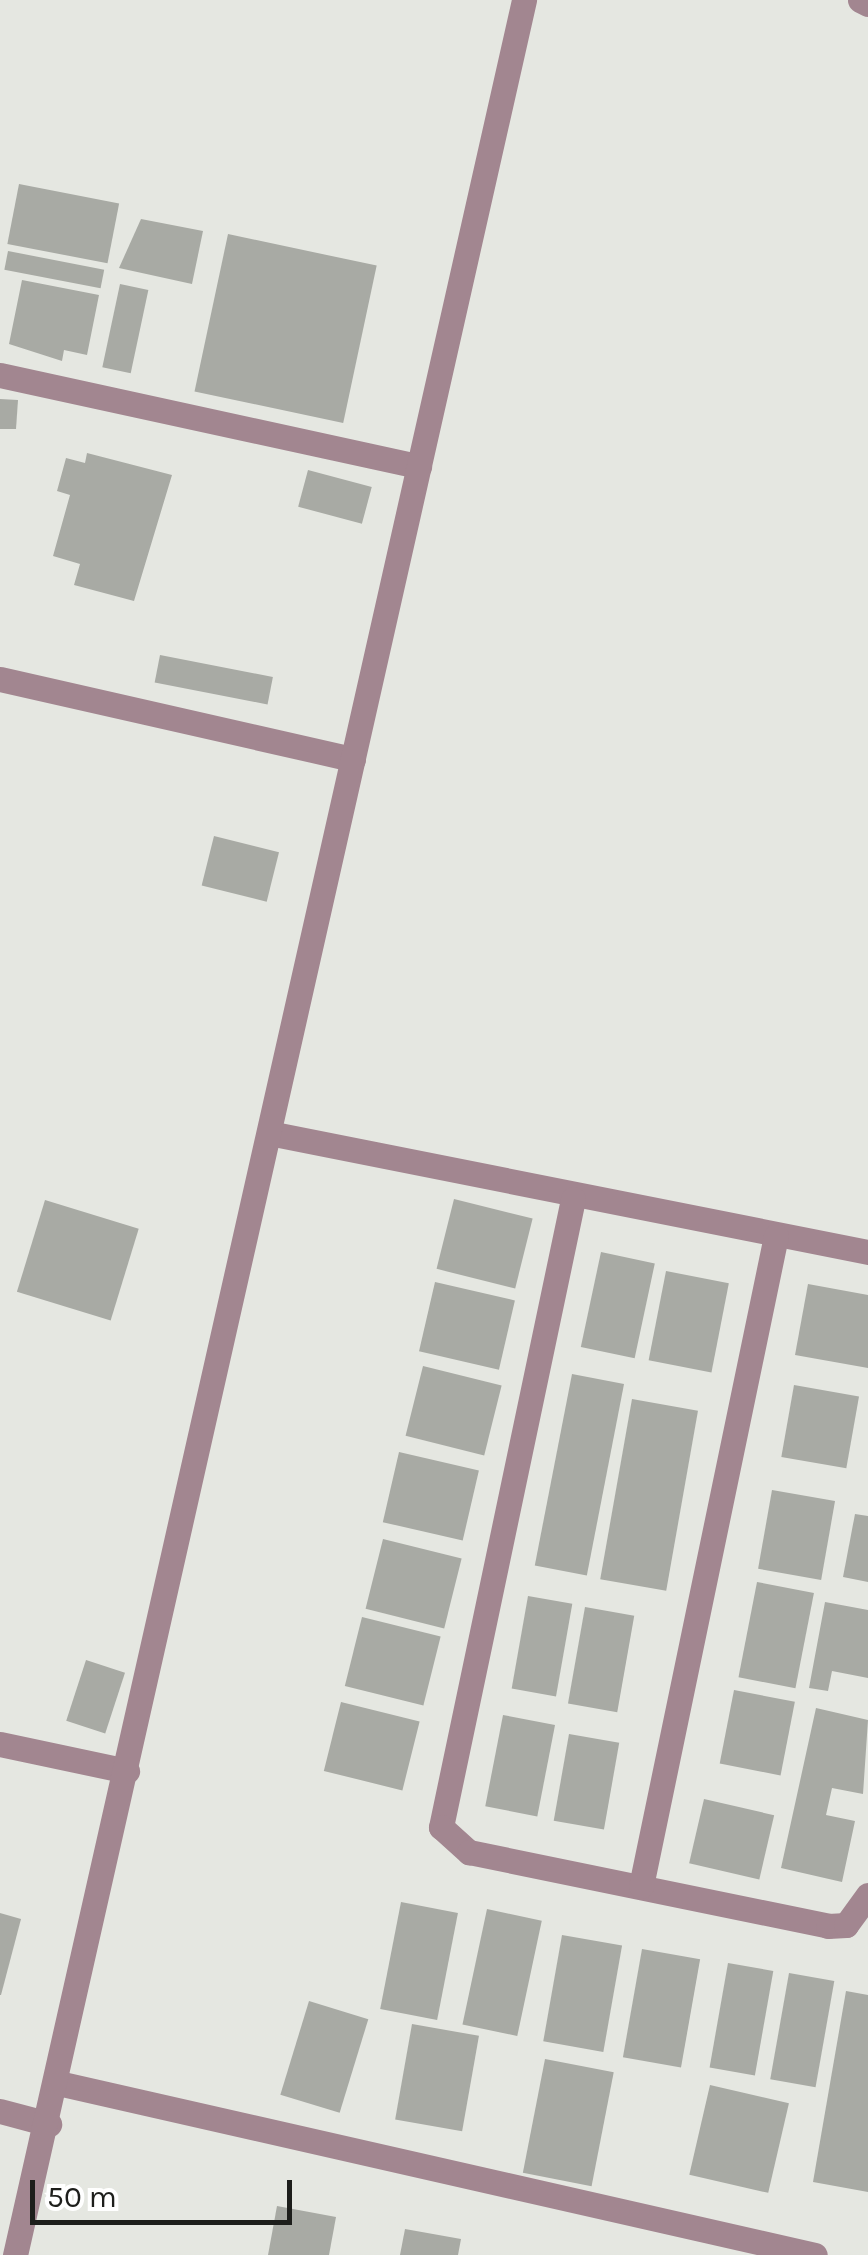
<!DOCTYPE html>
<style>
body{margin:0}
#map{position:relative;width:868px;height:2255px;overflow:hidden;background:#e5e7e1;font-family:Karla,sans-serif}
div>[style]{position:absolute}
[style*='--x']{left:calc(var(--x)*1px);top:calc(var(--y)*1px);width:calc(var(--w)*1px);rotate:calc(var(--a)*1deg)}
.building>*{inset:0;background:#a8aaa4;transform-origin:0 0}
.minor>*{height:25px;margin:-12.5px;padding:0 12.5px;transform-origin:12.5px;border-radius:12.5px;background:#a28690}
span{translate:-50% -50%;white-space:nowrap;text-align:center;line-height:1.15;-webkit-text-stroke:8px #fff;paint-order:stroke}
.scale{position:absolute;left:30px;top:2180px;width:262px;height:45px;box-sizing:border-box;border:5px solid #1d1e1b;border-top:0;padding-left:12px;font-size:30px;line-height:35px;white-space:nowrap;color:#1d1e1b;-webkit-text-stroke:8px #fff;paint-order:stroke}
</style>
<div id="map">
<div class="building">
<i style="left:19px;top:184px;width:102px;height:61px;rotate:11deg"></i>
<i style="clip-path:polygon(141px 219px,203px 231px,192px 284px,119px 268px)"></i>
<i style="left:228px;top:234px;width:152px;height:161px;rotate:12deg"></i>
<i style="left:8px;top:251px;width:98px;height:19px;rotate:11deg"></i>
<i style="clip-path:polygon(22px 280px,99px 295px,87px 355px,64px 350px,62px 361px,9px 344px)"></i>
<i style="left:120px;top:284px;width:29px;height:85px;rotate:12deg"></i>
<i style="clip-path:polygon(0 399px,18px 400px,16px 429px,0 429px)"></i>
<i style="clip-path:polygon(87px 453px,172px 475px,134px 601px,74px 585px,80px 564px,53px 556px,70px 495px,57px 491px,66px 458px,85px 463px)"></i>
<i style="left:308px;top:470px;width:66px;height:38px;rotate:15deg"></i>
<i style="left:160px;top:655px;width:115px;height:28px;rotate:11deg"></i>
<i style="left:214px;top:836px;width:67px;height:51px;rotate:14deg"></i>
<i style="left:454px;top:1199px;width:81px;height:72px;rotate:14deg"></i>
<i style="left:45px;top:1200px;width:98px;height:96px;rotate:17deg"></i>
<i style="left:601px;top:1252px;width:55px;height:97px;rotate:12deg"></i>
<i style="left:666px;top:1271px;width:64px;height:91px;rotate:11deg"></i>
<i style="left:435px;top:1282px;width:82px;height:71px;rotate:13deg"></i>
<i style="clip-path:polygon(808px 1284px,868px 1295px,868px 1368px,795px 1355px)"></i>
<i style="left:423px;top:1366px;width:81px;height:72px;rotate:14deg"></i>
<i style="left:572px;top:1374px;width:53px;height:195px;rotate:11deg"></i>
<i style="left:794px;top:1385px;width:66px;height:73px;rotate:10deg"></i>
<i style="left:632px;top:1399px;width:67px;height:183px;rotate:10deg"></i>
<i style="left:399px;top:1452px;width:82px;height:72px;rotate:13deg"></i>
<i style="left:772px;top:1490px;width:64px;height:80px;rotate:10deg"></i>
<i style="clip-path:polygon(855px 1514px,868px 1516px,868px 1582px,843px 1577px)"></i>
<i style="left:383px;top:1539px;width:81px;height:72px;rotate:14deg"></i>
<i style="left:757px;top:1582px;width:58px;height:97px;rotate:11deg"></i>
<i style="left:528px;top:1596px;width:45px;height:94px;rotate:10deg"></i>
<i style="clip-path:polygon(825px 1602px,868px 1610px,868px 1678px,832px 1671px,828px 1691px,809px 1688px)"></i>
<i style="left:585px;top:1607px;width:50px;height:98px;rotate:10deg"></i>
<i style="left:362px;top:1617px;width:81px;height:71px;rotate:14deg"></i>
<i style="left:86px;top:1660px;width:41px;height:64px;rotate:18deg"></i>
<i style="left:734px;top:1690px;width:62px;height:75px;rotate:11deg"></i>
<i style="left:341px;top:1702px;width:81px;height:71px;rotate:14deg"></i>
<i style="clip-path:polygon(816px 1708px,868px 1720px,863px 1794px,832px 1788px,826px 1815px,855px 1821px,842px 1882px,781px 1868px)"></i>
<i style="left:503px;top:1715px;width:53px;height:93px;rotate:11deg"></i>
<i style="left:569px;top:1734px;width:51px;height:88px;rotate:10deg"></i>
<i style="left:704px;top:1799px;width:72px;height:66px;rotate:13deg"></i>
<i style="left:401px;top:1902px;width:58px;height:109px;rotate:11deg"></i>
<i style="left:487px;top:1909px;width:56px;height:118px;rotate:12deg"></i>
<i style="clip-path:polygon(0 1913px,21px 1919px,1px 1995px,0 1995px)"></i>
<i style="left:562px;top:1935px;width:61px;height:108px;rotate:10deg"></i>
<i style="left:642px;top:1949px;width:59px;height:110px;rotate:10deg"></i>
<i style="left:728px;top:1963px;width:46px;height:106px;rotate:10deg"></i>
<i style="left:789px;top:1973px;width:46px;height:108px;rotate:10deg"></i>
<i style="clip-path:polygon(846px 1991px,868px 1995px,868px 2192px,813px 2182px)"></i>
<i style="left:309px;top:2001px;width:62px;height:98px;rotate:17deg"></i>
<i style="left:412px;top:2024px;width:68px;height:97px;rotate:10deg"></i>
<i style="left:545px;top:2059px;width:70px;height:116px;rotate:11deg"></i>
<i style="left:710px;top:2085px;width:81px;height:92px;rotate:13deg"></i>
<i style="clip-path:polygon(277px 2206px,336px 2217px,329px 2255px,268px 2255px)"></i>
<i style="clip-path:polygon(405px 2229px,461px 2239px,458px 2255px,400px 2255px)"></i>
</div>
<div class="minor">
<i style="--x:860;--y:0;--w:9;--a:27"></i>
<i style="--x:0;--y:375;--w:429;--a:12.3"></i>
<i style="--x:0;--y:679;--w:362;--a:12.8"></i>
<i style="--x:269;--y:1133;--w:611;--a:11.24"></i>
<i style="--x:573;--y:1199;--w:642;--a:101.87"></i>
<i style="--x:441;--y:1827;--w:38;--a:42"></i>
<i style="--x:469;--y:1852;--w:367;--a:11.6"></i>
<i style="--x:828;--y:1926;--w:18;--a:-3"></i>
<i style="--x:846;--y:1925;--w:37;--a:-54"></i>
<i style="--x:0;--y:1744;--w:130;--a:12"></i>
<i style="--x:641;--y:1886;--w:664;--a:-78.27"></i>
<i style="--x:58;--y:2083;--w:776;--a:12.8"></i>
<i style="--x:0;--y:2111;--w:51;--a:14.9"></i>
<i style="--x:15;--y:2255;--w:2312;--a:-77.28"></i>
</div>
<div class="scale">50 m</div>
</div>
